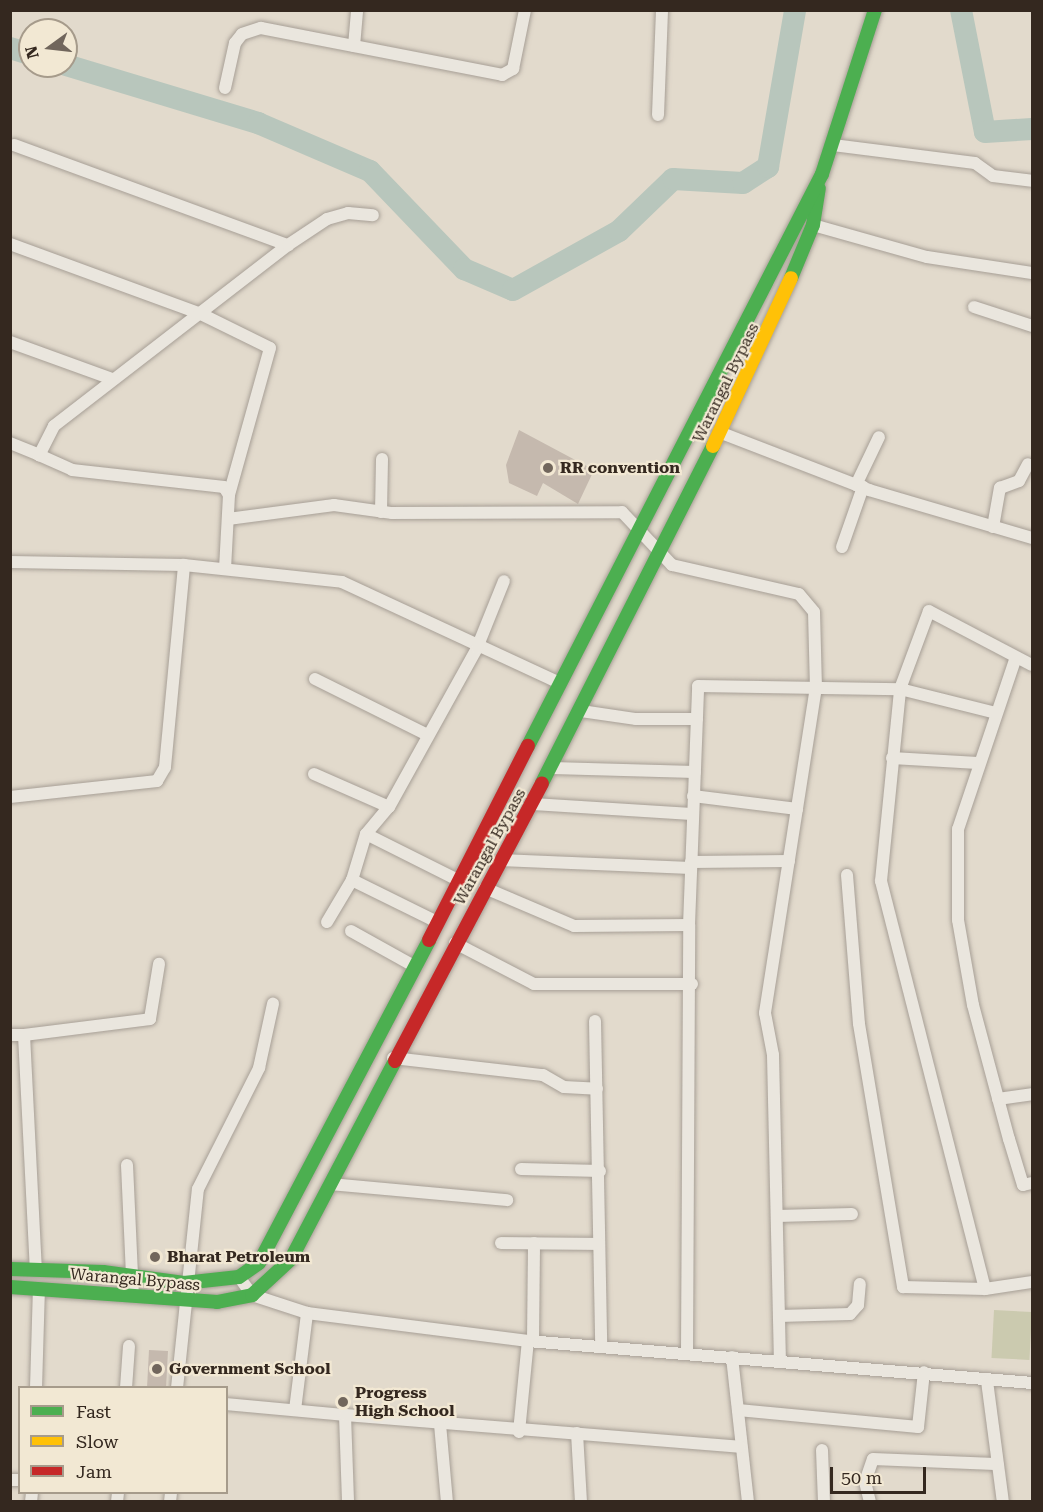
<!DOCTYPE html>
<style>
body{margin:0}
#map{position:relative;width:1043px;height:1512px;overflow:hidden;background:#e2dacc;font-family:"Roboto Serif",serif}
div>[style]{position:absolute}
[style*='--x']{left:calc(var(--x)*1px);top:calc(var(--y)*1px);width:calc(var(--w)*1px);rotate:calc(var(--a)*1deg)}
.cemetery>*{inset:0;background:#cbcaaf;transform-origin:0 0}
.river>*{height:22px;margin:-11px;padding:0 11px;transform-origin:11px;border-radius:11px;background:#b8c6bc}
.building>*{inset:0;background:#c5b9ae;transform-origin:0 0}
.roads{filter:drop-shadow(0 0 2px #a79f96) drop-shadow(0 0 2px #a79f96)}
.street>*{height:12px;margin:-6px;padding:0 6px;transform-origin:6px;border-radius:6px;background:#eae6de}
.fast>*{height:14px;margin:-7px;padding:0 7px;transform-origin:7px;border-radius:7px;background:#4caf50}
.slow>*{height:14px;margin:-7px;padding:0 7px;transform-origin:7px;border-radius:7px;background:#ffc107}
.jam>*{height:14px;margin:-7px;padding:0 7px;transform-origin:7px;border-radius:7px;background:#c62828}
.dots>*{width:16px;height:16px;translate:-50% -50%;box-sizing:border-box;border:3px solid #f2e8d3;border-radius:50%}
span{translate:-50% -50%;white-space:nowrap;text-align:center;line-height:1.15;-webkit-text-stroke:4.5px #f2e8d3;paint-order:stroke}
.street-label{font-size:16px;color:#34281f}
.poi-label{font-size:16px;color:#34281f;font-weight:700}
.left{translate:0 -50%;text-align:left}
.frame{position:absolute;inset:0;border:12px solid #34281f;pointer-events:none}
.legend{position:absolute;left:18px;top:1386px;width:210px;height:108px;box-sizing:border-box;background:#f2e8d3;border:2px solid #a69b8b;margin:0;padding:8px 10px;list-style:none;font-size:18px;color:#34281f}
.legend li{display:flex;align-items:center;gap:12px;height:30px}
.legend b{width:30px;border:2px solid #a69b8b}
.north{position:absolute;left:18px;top:18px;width:60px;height:60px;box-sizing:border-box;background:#f2e8d3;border:2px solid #a69b8b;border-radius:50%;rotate:255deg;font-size:16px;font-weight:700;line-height:24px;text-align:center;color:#34281f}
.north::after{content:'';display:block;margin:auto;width:21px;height:27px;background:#71665c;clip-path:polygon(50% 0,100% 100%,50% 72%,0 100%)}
.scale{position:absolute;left:830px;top:1467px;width:96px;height:27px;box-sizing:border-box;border:3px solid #34281f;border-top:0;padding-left:8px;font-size:18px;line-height:21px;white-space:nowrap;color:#34281f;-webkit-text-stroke:4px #f2e8d3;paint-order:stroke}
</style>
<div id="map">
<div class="cemetery">
<i style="left:994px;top:1310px;width:38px;height:48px;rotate:3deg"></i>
</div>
<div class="river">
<i style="--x:961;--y:10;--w:124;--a:78.9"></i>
<i style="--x:985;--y:132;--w:47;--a:-3.7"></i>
<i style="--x:10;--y:48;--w:21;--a:17"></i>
<i style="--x:66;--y:65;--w:201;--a:16.8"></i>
<i style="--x:258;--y:123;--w:122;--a:23.2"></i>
<i style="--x:370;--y:171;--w:136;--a:46.2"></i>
<i style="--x:464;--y:269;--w:53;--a:23.2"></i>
<i style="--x:513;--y:290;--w:121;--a:-29.1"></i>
<i style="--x:619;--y:231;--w:75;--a:-43.9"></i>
<i style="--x:673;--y:179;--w:70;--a:3.3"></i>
<i style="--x:743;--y:183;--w:30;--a:-33"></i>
<i style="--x:768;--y:167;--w:159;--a:-80.2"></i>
</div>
<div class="building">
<i style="clip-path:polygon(519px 430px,594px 470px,578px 504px,543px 483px,537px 496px,509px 483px,506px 465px)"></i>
<i style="left:149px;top:1350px;width:19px;height:38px;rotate:3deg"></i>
</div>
<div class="roads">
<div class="street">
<i style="--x:354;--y:46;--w:36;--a:-85"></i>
<i style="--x:225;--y:88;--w:46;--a:-77.5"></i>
<i style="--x:235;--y:43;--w:11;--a:-52"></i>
<i style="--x:242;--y:34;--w:20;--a:-18"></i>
<i style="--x:261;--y:28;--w:246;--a:11"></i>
<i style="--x:502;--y:75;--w:13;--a:-29"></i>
<i style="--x:513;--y:69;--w:60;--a:-78.5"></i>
<i style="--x:658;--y:115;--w:105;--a:-87.8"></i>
<i style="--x:14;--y:145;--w:292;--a:20.1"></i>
<i style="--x:288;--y:245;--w:296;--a:142.3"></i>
<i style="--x:54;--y:426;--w:33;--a:117"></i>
<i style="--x:39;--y:455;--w:36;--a:24"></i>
<i style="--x:72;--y:470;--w:153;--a:6.4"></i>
<i style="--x:224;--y:487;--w:9;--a:58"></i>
<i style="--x:229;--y:495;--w:73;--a:93.1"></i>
<i style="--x:833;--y:145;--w:143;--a:7.2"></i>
<i style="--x:975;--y:163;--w:22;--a:36"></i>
<i style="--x:993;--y:176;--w:39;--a:7"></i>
<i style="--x:813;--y:225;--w:118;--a:15.7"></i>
<i style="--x:927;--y:257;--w:106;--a:8.7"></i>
<i style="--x:10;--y:244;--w:201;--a:20.1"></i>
<i style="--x:199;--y:313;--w:79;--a:26.2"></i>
<i style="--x:270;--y:348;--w:153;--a:105.6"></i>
<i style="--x:288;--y:245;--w:47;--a:-33.7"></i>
<i style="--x:327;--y:219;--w:22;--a:-16"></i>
<i style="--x:348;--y:213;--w:25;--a:5"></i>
<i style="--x:974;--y:307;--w:61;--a:18.1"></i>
<i style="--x:10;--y:342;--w:109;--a:19.9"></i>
<i style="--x:719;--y:432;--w:161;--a:21.1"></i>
<i style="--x:869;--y:490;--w:170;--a:16.4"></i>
<i style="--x:10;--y:443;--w:31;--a:22"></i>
<i style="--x:856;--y:485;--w:53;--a:-64.4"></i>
<i style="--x:381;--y:512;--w:53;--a:-88.9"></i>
<i style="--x:228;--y:519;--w:107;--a:-7.5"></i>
<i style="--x:334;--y:505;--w:59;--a:7.9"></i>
<i style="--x:392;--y:513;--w:230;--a:-0.2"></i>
<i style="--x:622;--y:512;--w:73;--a:46.7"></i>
<i style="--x:672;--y:565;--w:130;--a:12.9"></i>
<i style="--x:799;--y:594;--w:23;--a:50"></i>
<i style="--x:814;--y:612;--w:75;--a:88.5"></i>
<i style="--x:816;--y:687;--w:330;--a:98.9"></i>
<i style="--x:765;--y:1013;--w:43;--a:79.2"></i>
<i style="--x:773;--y:1055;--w:305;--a:88.7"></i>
<i style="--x:993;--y:527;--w:40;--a:-80"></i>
<i style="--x:1000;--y:488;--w:20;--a:-20"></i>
<i style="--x:1019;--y:481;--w:19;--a:-62"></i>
<i style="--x:842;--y:547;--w:64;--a:-70.7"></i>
<i style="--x:10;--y:562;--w:174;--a:1"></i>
<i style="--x:184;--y:565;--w:159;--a:6.1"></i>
<i style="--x:342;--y:582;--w:237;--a:24.9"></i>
<i style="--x:1015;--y:660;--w:178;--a:108.6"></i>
<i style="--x:958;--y:829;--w:91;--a:90"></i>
<i style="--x:958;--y:920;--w:86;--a:80"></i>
<i style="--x:973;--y:1005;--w:139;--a:75"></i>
<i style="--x:1009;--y:1139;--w:48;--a:73.1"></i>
<i style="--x:1023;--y:1185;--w:9;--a:-13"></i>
<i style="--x:315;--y:679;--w:126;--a:26.4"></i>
<i style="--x:581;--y:711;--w:56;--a:8.3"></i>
<i style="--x:636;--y:719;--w:61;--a:0"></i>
<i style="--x:892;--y:758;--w:86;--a:3.3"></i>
<i style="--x:552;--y:768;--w:143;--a:1.6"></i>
<i style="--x:314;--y:774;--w:82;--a:23.7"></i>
<i style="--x:389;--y:807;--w:182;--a:-61"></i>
<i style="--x:477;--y:648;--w:72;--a:-68.1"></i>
<i style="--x:693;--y:796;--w:105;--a:7.1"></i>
<i style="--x:10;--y:797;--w:148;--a:-6.2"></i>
<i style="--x:157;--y:781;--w:16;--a:-60"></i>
<i style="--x:165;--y:767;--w:203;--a:-84.6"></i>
<i style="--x:533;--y:804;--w:159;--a:3.6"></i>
<i style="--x:366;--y:834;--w:103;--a:26.6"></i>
<i style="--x:500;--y:860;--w:191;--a:2.4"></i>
<i style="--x:691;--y:862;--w:98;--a:-0.6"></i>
<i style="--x:847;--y:875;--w:149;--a:85.4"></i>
<i style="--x:859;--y:1024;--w:267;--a:80.5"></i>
<i style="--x:903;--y:1287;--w:82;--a:1.4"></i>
<i style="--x:985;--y:1289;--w:48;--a:-8.5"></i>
<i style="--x:352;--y:880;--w:93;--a:26.3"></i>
<i style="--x:485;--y:888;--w:97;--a:23.1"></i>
<i style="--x:574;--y:926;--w:115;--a:-0.5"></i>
<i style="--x:327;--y:922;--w:49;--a:-59.2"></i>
<i style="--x:352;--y:880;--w:48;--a:-73.1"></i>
<i style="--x:366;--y:834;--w:35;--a:-50"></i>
<i style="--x:351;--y:931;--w:72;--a:29.1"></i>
<i style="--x:455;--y:943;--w:89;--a:27.4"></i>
<i style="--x:534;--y:984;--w:158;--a:0"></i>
<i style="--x:595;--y:1021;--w:324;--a:88.9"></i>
<i style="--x:10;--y:1035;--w:14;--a:0"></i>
<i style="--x:24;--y:1035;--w:234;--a:87.1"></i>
<i style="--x:24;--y:1035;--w:127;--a:-7.2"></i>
<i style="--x:150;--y:1019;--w:56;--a:-80.7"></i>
<i style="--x:393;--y:1058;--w:151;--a:6.5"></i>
<i style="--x:543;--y:1075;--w:24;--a:30"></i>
<i style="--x:564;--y:1087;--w:33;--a:3"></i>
<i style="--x:998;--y:1099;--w:34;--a:-8"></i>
<i style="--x:127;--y:1165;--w:130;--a:87.4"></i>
<i style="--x:521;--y:1169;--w:79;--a:1.5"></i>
<i style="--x:330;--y:1184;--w:178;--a:5.2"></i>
<i style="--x:777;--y:1216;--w:75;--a:-1.5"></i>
<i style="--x:501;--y:1243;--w:98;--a:0.6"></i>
<i style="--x:239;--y:1277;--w:22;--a:54"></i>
<i style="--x:252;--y:1295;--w:58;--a:18.1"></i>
<i style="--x:307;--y:1313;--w:223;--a:7.2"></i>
<i style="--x:528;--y:1341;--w:506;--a:4.76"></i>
<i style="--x:985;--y:1289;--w:421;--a:-104.3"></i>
<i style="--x:881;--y:881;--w:193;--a:-84.3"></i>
<i style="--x:900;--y:689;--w:83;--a:-69.6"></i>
<i style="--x:929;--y:611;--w:116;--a:27.7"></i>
<i style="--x:779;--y:1316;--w:71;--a:-1.6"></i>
<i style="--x:850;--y:1314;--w:12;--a:-48"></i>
<i style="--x:858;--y:1305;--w:21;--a:-85"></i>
<i style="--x:533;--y:1341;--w:98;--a:-89.4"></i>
<i style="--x:687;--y:1354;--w:429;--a:-89.7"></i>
<i style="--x:689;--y:925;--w:239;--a:-87.8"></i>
<i style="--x:698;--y:686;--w:202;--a:0.9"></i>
<i style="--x:900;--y:689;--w:99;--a:14"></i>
<i style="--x:732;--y:1357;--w:146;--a:83.7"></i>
<i style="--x:987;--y:1381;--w:122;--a:82.5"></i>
<i style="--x:36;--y:1388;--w:99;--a:-88.3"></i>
<i style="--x:126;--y:1388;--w:42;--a:-85.9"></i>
<i style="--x:177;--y:1388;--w:200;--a:-84"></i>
<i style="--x:198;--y:1189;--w:136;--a:-63.2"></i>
<i style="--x:259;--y:1068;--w:66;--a:-77.7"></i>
<i style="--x:226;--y:1404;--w:120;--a:5.3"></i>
<i style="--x:345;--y:1415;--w:87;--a:88"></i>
<i style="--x:295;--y:1410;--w:98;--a:-82.9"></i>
<i style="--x:738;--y:1410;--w:181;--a:5.4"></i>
<i style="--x:918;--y:1427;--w:55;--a:-83.8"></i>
<i style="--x:345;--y:1415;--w:396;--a:4.6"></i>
<i style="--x:440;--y:1424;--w:78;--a:84.9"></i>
<i style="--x:519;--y:1432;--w:91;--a:-84.4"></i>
<i style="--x:577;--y:1433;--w:69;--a:86.7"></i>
<i style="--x:822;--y:1450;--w:52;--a:87.8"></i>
<i style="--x:10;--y:1480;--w:10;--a:0"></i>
<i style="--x:31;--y:1502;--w:10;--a:-84"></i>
<i style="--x:117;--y:1502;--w:10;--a:-84"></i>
<i style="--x:170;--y:1502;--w:10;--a:-84"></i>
<i style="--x:870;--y:1502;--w:21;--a:-104"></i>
<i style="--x:865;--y:1482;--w:24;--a:-71"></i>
<i style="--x:873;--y:1459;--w:122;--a:2.3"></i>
</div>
<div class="fast">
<i style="--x:791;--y:278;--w:57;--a:-67.5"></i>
<i style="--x:813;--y:225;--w:37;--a:-81"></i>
<i style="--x:528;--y:746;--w:643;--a:-62.8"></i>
<i style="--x:822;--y:174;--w:172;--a:-72.1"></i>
<i style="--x:542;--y:783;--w:378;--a:-63.1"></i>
<i style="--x:10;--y:1269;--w:93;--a:1.8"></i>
<i style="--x:103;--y:1272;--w:82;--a:7.7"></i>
<i style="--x:184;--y:1283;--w:55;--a:-6.2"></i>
<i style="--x:239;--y:1277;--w:24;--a:-35"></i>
<i style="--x:259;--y:1263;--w:365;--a:-62.2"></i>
<i style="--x:10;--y:1287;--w:208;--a:4.1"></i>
<i style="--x:217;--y:1302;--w:36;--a:-11"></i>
<i style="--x:252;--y:1295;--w:53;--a:-42.7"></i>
<i style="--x:291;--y:1259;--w:224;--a:-62.3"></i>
</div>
<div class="slow">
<i style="--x:713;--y:446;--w:185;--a:-65.1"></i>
</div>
<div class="jam">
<i style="--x:429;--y:940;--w:218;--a:-63"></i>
<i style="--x:395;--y:1061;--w:314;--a:-62.1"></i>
</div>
</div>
<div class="dots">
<i style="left:548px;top:468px;background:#71665c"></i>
<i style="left:155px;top:1257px;background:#71665c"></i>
<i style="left:157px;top:1369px;background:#71665c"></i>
<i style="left:343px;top:1402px;background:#71665c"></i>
</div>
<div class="street-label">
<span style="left:726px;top:383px;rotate:-64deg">Warangal Bypass</span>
<span style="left:490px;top:847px;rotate:-61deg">Warangal Bypass</span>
<span style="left:135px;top:1280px;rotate:5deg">Warangal Bypass</span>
</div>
<div class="poi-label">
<span class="left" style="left:560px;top:468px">RR convention</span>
<span class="left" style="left:167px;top:1257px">Bharat Petroleum</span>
<span class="left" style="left:169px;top:1369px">Government School</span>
<span class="left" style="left:355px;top:1402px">Progress<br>High School</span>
</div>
<div class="frame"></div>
<ul class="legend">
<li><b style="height:8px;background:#4caf50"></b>Fast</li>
<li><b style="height:8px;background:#ffc107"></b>Slow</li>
<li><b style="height:8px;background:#c62828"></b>Jam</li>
</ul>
<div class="north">N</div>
<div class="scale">50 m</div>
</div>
